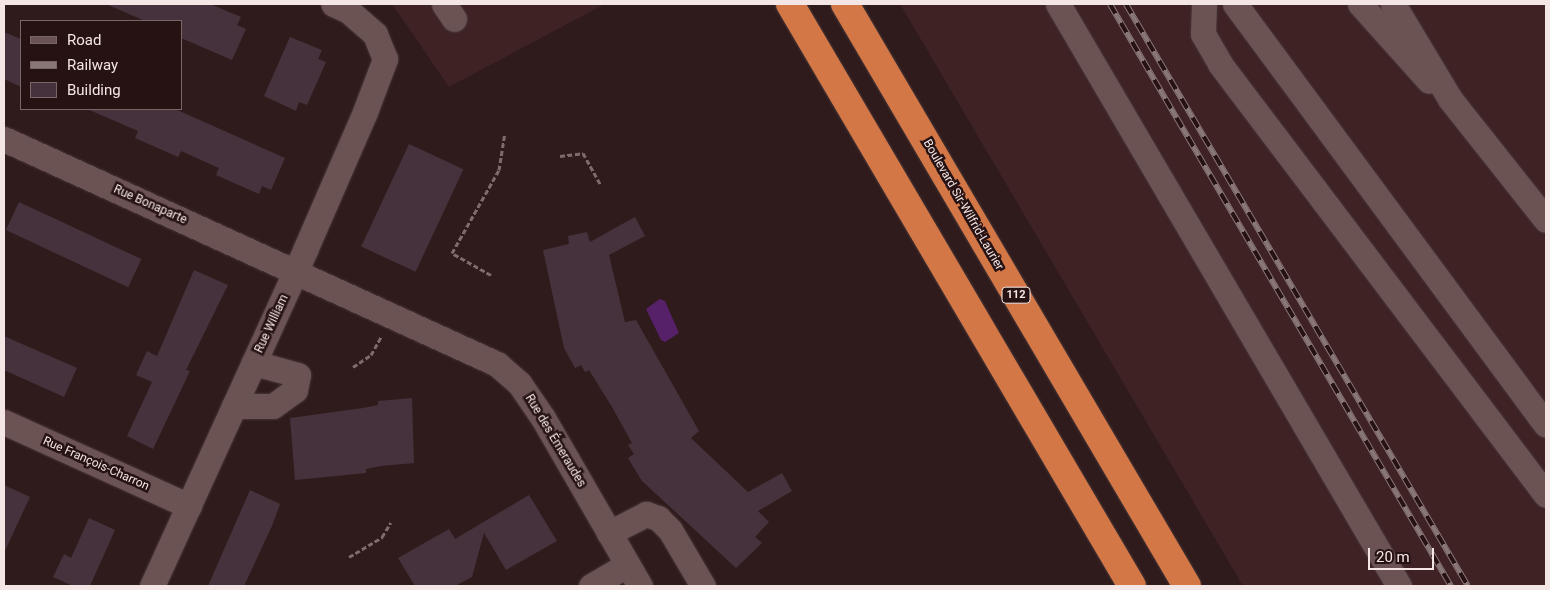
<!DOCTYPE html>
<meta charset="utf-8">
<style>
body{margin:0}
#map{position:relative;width:1550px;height:590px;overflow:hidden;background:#301b1c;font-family:Roboto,sans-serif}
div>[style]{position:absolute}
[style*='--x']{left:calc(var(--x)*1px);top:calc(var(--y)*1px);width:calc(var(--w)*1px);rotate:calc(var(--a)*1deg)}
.built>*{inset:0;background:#3e2224}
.water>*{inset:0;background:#57216a}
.building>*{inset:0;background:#45323c;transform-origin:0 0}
.path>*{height:3px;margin-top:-1.5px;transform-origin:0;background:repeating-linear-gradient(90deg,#7e6c6c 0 5px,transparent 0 7.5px)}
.roads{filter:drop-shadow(0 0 1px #483738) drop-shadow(0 0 1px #483738)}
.minor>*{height:25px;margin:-12.5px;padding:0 12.5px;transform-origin:12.5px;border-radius:12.5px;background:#6b5353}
.highway>*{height:28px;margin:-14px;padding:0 14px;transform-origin:14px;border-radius:14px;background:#d47746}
.rail>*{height:5.5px;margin-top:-2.75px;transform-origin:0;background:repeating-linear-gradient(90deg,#261213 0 11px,#897777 0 22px);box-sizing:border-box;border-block:1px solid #897777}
span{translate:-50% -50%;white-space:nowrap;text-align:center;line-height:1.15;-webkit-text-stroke:5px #261213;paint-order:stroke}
.shield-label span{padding:1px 4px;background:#261213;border:1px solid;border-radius:4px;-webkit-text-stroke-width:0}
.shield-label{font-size:11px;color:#f5e6e6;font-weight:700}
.street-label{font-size:12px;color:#f5e6e6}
.frame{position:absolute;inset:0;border:5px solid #f5e6e6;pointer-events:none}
.legend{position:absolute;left:20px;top:20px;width:162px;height:90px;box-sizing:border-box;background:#261213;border:1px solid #796767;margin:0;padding:6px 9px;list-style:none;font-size:15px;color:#f5e6e6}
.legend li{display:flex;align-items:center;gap:10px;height:25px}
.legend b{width:25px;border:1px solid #796767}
.scale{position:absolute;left:1368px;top:548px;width:66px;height:22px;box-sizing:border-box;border:2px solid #f5e6e6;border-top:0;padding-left:6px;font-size:15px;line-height:18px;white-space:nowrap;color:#f5e6e6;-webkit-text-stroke:4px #261213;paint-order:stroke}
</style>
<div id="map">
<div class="built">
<i style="clip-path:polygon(392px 4px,605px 4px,449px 87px)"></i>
<i style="clip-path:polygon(900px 4px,1546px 4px,1546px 586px,1243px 586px)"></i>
</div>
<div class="water">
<i style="clip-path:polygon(660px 299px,665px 301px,679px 333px,665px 342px,661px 340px,646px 309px)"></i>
</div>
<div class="building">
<i style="clip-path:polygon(106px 4px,210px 4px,241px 17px,237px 25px,246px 29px,232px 60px,181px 38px,181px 21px,145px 21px)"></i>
<i style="clip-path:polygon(4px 32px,21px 39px,21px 87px,4px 79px)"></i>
<i style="clip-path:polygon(290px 37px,322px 50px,318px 59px,326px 62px,307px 105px,299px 102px,296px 111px,264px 96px)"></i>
<i style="clip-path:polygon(87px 109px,175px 109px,285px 158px,271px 190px,262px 186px,259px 194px,216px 175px,219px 168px,181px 151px,178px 157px,135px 138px,138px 131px)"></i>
<i style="left:409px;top:144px;width:60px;height:113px;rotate:25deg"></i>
<i style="left:19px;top:202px;width:135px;height:31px;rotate:25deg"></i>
<i style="clip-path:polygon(635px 217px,645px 236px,609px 255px,625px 322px,636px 320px,699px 431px,691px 438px,748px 492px,782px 473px,792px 491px,758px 511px,769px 522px,755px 537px,762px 543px,736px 568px,642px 481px,628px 458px,634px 454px,628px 445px,632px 443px,612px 407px,589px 370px,585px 372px,581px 365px,575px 368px,564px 348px,543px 250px,569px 244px,568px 236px,587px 232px,590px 242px)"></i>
<i style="clip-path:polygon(194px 270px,228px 285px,186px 370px,190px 371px,153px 449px,127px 436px,152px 382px,136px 375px,147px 351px,157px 356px)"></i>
<i style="clip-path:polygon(4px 336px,77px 368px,64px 397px,4px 370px)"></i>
<i style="clip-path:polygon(412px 398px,414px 463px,381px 466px,366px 469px,366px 473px,295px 480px,290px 418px,363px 408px,378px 405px,378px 401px)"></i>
<i style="clip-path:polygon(4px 485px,30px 497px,4px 553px)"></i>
<i style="clip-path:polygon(250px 490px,280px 504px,272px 526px,244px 586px,208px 586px)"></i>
<i style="clip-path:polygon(529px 495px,557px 541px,506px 570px,484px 533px,472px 577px,455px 586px,415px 586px,398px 558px,449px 529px,455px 539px)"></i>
<i style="clip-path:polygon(89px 518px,115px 530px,90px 586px,73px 586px,53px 577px,64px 554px,71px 558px)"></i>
</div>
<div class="path">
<i style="--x:560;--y:156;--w:23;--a:-7"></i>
<i style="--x:583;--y:153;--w:37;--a:61"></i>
<i style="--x:491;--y:275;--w:45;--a:-150.6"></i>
<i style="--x:452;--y:253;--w:95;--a:-60.5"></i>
<i style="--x:499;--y:170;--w:37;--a:-81"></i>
<i style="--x:353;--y:367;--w:22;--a:-34"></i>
<i style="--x:371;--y:355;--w:21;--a:-61"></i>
<i style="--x:349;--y:557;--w:39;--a:-31"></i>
<i style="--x:382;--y:537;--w:17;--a:-59"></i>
</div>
<div class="roads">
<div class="minor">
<i style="--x:444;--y:4;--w:18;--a:56"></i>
<i style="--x:1058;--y:4;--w:675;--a:59.63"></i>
<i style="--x:1204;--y:4;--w:30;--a:92"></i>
<i style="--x:1203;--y:34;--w:34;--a:60"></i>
<i style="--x:1220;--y:64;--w:540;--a:52.9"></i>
<i style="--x:1235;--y:4;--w:523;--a:53.55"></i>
<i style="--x:1360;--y:4;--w:103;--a:48.1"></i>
<i style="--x:1393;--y:4;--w:111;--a:59"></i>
<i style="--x:1450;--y:99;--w:154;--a:51.6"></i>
<i style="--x:4;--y:139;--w:542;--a:24.53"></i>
<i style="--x:497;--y:364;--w:29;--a:41"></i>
<i style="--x:519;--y:383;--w:42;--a:55.6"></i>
<i style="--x:543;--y:418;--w:194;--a:60"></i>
<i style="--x:234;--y:406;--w:39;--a:0"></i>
<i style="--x:273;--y:406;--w:27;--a:-36"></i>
<i style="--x:295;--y:390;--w:15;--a:-79"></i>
<i style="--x:298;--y:375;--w:46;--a:-164.7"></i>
<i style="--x:4;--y:422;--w:203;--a:24.4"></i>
<i style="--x:609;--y:533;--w:42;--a:-27.2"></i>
<i style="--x:646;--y:514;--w:13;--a:18"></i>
<i style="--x:658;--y:518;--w:17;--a:45"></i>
<i style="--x:670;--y:530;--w:65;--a:59.5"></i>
<i style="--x:152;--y:586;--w:369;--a:-65.5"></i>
<i style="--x:305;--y:250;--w:150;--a:-66.5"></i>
<i style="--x:365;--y:112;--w:57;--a:-69.3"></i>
<i style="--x:385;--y:59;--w:27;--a:-112"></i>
<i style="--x:375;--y:34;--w:35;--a:-139"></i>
<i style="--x:349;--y:11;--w:17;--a:-156"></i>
<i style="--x:591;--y:586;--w:42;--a:-30.3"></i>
</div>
<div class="highway">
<i style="--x:790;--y:4;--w:675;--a:59.56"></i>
<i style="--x:845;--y:4;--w:675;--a:59.56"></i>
</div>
</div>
<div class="rail">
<i style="--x:1110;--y:4;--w:675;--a:59.63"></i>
<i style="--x:1126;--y:4;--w:675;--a:59.56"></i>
</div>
<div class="shield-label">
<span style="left:1016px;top:295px">112</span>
</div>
<div class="street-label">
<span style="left:150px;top:205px;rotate:24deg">Rue Bonaparte</span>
<span style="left:963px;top:205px;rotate:60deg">Boulevard Sir-Wilfrid-Laurier</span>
<span style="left:272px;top:324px;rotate:-65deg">Rue William</span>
<span style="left:555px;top:441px;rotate:59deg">Rue des Émeraudes</span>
<span style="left:96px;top:464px;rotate:24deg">Rue François-Charron</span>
</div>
<div class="frame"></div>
<ul class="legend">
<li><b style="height:6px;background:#6b5353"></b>Road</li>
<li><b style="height:6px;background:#897777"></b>Railway</li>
<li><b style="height:14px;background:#45323c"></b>Building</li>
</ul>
<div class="scale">20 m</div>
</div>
